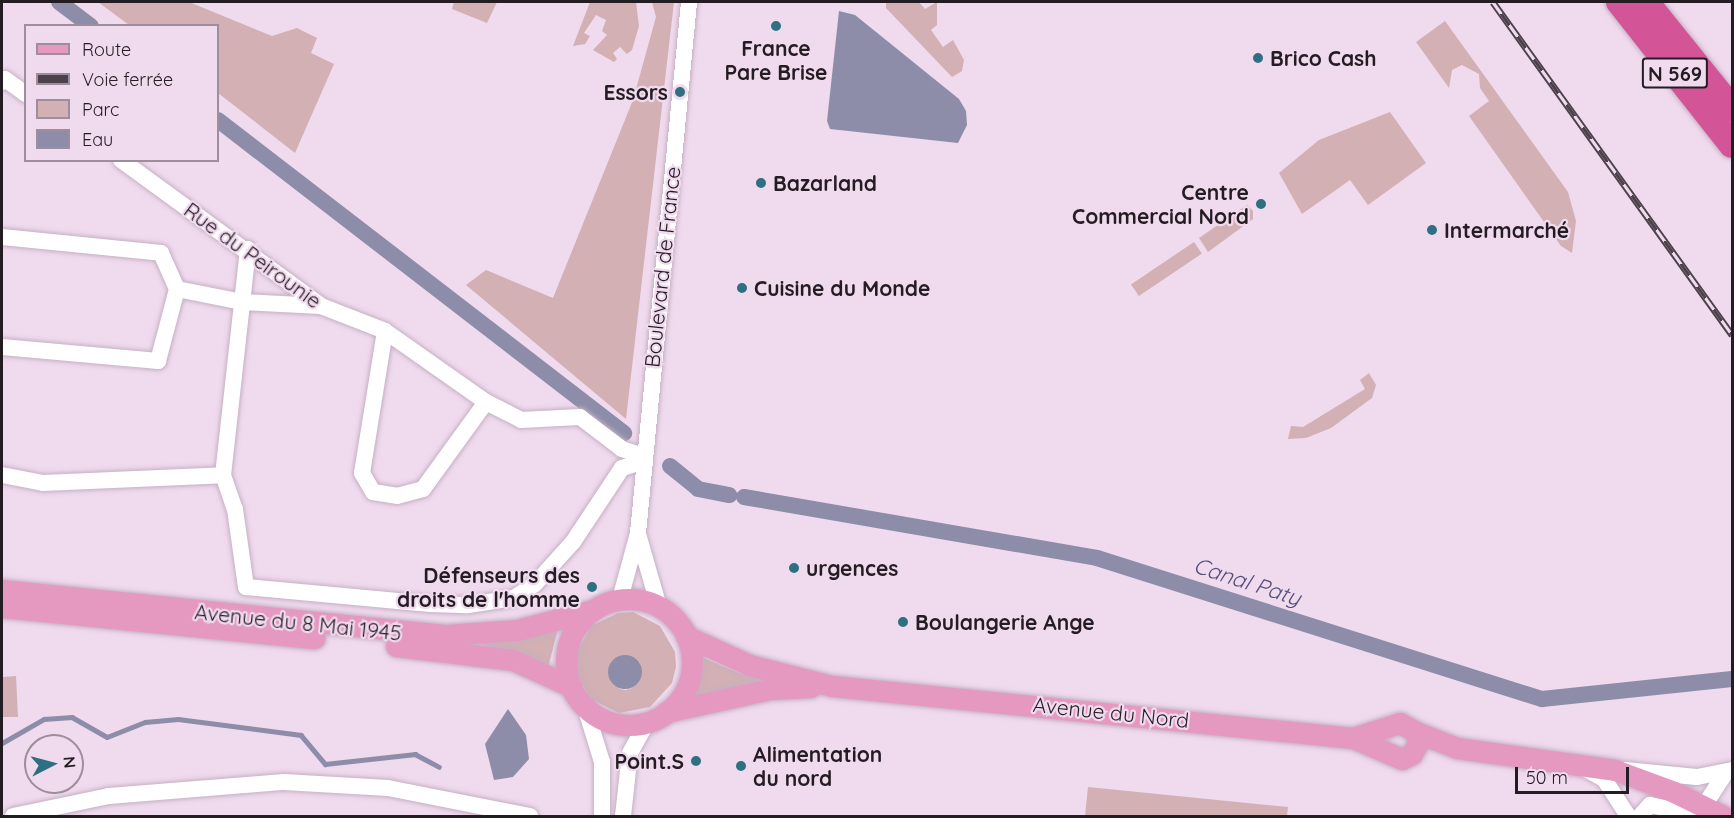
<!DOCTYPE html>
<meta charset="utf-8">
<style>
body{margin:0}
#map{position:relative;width:1734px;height:818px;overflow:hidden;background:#f0daee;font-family:Quicksand,sans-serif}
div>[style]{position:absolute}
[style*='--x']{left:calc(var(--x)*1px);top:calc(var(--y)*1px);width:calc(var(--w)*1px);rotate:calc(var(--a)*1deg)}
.green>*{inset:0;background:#d2b0b3;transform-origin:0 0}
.water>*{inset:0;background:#8d8da9}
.round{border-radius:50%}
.stream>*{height:4.5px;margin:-2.25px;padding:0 2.25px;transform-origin:2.25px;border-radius:2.25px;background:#8d8da9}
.canal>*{height:16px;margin:-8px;padding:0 8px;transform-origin:8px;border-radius:8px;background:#8d8da9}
.roads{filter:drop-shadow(0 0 2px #c5b0c3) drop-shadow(0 0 2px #c5b0c3)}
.minor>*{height:16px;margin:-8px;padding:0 8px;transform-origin:8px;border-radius:8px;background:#fff}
.major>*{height:21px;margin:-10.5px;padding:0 10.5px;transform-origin:10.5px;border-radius:10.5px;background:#e599c1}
.major>.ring{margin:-10.5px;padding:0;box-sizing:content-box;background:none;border:21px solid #e599c1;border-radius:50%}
.highway>*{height:26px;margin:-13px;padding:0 13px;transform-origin:13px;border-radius:13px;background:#d35597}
.rail>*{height:7px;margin-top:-3.5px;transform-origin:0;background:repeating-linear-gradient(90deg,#f0daee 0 14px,#4d424c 0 28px);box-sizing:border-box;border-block:2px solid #4d424c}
.dots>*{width:16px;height:16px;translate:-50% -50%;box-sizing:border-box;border:3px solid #f0daee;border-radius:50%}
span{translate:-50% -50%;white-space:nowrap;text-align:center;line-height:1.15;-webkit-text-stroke:4.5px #f0daee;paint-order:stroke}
.shield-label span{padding:2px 4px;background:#f0daee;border:2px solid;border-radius:4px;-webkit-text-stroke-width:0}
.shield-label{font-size:20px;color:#241c23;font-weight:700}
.poi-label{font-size:21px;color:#241c23;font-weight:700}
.left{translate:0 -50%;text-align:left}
.right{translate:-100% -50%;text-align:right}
.street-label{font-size:21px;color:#241c23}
.water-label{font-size:22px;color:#514f7b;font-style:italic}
.frame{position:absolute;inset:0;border:3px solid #241c23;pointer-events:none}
.legend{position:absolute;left:24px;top:24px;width:195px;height:138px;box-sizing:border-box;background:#f0daee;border:2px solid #9e8e9d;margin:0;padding:8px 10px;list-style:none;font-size:18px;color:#241c23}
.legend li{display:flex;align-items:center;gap:12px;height:30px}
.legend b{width:30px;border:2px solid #9e8e9d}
.north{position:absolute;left:24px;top:734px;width:60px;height:60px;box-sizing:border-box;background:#f0daee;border:2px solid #9e8e9d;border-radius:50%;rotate:84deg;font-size:16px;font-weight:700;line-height:24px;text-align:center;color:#241c23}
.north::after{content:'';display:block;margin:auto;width:21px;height:27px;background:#2e6f82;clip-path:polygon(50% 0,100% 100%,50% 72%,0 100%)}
.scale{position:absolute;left:1515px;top:767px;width:114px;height:27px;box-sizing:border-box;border:3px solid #241c23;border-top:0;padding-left:8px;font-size:18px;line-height:21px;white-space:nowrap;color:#241c23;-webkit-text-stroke:4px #f0daee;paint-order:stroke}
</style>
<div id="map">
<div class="green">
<i style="clip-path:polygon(98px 2px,189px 2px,272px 36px,297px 28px,317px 38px,311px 53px,334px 64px,295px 153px,218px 93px,218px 26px,129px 25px)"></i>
<i style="clip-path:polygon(454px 2px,497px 2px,487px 23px,452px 9px)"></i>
<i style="clip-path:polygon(590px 2px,636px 2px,639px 26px,632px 50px,627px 54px,620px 47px,613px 53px,617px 59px,614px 62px,593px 50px,607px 35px,602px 31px,606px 20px,596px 15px,584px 33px,590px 36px,585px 44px,573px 46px)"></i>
<i style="clip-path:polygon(652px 2px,674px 2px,626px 419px,466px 285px,486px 270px,553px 298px,633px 100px,656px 17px)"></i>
<i style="clip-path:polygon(886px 2px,919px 2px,925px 9px,937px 2px,937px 25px,931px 30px,943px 47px,953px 40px,964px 60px,962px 71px,952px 77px,886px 8px)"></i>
<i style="clip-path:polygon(1445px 21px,1568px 192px,1576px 221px,1572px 253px,1561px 246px,1469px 116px,1489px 101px,1480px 88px,1479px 74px,1462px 65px,1452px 70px,1449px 88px,1416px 42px)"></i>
<i style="clip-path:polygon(1390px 112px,1426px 163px,1368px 205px,1350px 180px,1302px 214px,1279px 173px,1319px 140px)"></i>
<i style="clip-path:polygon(1247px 205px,1253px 211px,1253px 219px,1208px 252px,1199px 238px)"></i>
<i style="left:1194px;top:242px;width:14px;height:76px;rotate:56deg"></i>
<i style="clip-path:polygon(1369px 373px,1376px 385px,1372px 398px,1331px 428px,1306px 438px,1288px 439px,1291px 426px,1303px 427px,1365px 389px,1360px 380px)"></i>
<i style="clip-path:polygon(evenodd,633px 612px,660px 626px,675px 652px,676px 667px,672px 683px,650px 707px,619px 713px,590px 699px,575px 670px,576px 653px,591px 626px,618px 613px,633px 612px,626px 655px,640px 663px,632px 688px,626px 690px,620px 689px,608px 671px,612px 661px,626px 655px)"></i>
<i style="clip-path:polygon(558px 629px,548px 668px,482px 644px)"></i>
<i style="clip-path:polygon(699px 656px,741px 674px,759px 678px,759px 681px,696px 698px,691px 693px,700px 670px)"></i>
<i style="clip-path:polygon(16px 676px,18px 717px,2px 717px,2px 677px)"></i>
<i style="clip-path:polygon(1088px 787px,1288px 807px,1287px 816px,1085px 816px)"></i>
</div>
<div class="water">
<i style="clip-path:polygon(839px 11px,855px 15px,959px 99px,966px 111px,967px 125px,958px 143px,830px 129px,827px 121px)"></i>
<i class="round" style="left:608px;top:655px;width:34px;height:34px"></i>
<i style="clip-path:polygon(508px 709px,526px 735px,529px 759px,513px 777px,494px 780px,485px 744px)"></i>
</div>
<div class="stream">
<i style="--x:2;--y:743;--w:48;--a:-29.7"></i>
<i style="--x:44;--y:719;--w:28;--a:-4"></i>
<i style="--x:72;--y:717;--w:40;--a:29.7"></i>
<i style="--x:107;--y:737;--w:41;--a:-21.5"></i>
<i style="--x:145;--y:722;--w:33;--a:-5"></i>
<i style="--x:178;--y:719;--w:124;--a:7.4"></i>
<i style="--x:301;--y:735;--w:38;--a:50"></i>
<i style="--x:325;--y:764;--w:91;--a:-6.3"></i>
<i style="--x:415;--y:754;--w:27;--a:28"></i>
</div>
<div class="canal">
<i style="--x:59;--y:2;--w:40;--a:37"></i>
<i style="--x:218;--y:120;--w:513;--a:37.63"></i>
<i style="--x:670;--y:466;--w:36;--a:39"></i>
<i style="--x:698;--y:489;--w:32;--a:11"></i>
<i style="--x:744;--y:497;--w:358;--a:9.8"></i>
<i style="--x:1097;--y:558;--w:467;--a:17.6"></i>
<i style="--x:1542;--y:699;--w:191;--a:-6"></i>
</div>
<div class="roads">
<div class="minor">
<i style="--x:2;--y:82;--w:4;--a:-45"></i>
<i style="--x:5;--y:79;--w:26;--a:36"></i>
<i style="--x:121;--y:160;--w:248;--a:36.1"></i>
<i style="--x:321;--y:306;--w:69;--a:21.3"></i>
<i style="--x:385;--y:331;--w:123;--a:35.1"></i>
<i style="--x:486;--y:402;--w:39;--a:27"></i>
<i style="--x:521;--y:420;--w:59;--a:-2.9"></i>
<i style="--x:580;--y:417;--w:53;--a:37.3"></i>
<i style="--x:622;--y:449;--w:22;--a:18"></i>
<i style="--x:2;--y:237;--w:160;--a:5.7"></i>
<i style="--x:161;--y:253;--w:39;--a:66"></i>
<i style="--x:248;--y:249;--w:227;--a:96.3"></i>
<i style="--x:223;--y:475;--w:36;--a:71"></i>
<i style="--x:235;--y:509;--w:79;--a:82"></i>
<i style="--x:246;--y:587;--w:185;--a:5.3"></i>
<i style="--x:430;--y:604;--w:38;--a:2"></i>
<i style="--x:468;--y:605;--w:47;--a:-8.7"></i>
<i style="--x:514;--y:598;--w:25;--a:-34"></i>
<i style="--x:535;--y:584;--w:57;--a:-47.9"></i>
<i style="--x:573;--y:542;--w:89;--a:-56.5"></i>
<i style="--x:622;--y:468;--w:21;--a:-17"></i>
<i style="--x:385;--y:331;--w:144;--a:99.2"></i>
<i style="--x:362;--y:473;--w:22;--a:60"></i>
<i style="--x:373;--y:492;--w:24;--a:9"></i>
<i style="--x:397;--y:496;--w:27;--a:-15"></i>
<i style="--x:423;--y:489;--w:107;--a:-54.1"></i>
<i style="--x:2;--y:347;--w:157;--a:5.1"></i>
<i style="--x:158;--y:361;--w:74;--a:-75.2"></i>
<i style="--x:177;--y:289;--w:66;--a:11.3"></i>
<i style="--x:242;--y:302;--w:79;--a:2.9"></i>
<i style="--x:2;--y:475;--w:42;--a:11"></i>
<i style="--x:43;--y:483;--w:180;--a:-2.5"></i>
<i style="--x:638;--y:534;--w:76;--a:74"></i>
<i style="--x:620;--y:599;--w:68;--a:-74.7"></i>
<i style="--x:638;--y:533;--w:533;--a:-84.51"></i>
<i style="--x:585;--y:707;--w:58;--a:72.8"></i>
<i style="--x:602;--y:762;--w:54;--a:90"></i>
<i style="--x:1584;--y:768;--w:23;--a:29"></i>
<i style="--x:1604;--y:779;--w:44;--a:57"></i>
<i style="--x:1625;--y:770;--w:72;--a:5.6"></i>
<i style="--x:1697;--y:777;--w:36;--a:-11"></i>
<i style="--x:1704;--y:806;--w:40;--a:-57.1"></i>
<i style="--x:13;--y:816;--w:98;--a:-11.8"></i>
<i style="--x:109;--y:796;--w:176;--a:-4.6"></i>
<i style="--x:284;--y:782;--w:104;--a:3.3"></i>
<i style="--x:388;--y:788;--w:145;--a:11.2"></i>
<i style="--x:623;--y:816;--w:63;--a:-83.7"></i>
<i style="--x:630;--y:753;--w:35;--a:-61"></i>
<i style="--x:1640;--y:816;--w:15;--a:-48"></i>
<i style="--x:1650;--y:805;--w:53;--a:11.9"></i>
</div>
<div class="major">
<i style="--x:2;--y:590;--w:445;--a:5.8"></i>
<i style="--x:445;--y:635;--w:72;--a:-4"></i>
<i style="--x:517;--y:630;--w:79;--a:-14.7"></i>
<i class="ring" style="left:566px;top:599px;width:105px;height:105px"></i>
<i style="--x:2;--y:607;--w:314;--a:5.7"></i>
<i style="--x:686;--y:636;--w:69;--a:24.7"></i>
<i style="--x:749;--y:665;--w:86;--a:14.2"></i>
<i style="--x:832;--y:686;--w:524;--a:5.7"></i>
<i style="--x:1353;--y:738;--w:49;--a:-17.7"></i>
<i style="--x:1400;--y:723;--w:18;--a:29"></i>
<i style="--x:1416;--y:732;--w:11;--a:80"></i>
<i style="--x:1418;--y:743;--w:13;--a:119"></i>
<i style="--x:1412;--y:754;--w:11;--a:153"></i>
<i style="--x:1402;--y:759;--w:53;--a:-156.8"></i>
<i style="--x:396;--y:646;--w:118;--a:6.8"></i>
<i style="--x:513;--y:660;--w:65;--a:24.6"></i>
<i style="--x:666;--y:712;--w:107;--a:-12.4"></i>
<i style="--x:771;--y:689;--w:40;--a:-2.9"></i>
<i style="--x:1416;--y:732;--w:44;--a:21.3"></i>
<i style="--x:1457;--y:748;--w:160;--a:7.9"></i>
<i style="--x:1615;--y:770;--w:63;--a:20.4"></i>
<i style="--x:1674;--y:792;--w:55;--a:26.1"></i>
</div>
<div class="highway">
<i style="--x:1619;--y:2;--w:182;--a:51.7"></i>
<i style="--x:1646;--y:2;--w:137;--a:51.2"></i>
</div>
</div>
<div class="rail">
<i style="--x:1493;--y:2;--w:410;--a:54.3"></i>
</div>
<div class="dots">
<i style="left:776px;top:26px;background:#2e6f82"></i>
<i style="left:1258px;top:58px;background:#2e6f82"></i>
<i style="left:680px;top:92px;background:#2e6f82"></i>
<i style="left:761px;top:183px;background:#2e6f82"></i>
<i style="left:1261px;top:204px;background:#2e6f82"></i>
<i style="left:1432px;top:230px;background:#2e6f82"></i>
<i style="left:742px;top:288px;background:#2e6f82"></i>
<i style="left:794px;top:568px;background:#2e6f82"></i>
<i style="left:592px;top:587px;background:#2e6f82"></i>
<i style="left:903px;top:622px;background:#2e6f82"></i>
<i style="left:696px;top:761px;background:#2e6f82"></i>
<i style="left:741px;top:766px;background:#2e6f82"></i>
</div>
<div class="shield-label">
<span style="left:1675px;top:73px">N 569</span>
</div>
<div class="poi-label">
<span style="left:776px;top:60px">France<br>Pare Brise</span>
<span class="left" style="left:1270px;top:58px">Brico Cash</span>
<span class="right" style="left:668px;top:92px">Essors</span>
<span class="left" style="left:773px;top:183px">Bazarland</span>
<span class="right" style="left:1249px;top:204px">Centre<br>Commercial Nord</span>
<span class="left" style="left:1444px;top:230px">Intermarché</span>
<span class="left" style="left:754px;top:288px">Cuisine du Monde</span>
<span class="left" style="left:806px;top:568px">urgences</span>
<span class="right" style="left:580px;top:587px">Défenseurs des<br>droits de l'homme</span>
<span class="left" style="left:915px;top:622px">Boulangerie Ange</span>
<span class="left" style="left:753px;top:766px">Alimentation<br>du nord</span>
<span class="right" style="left:684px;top:761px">Point.S</span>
</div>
<div class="street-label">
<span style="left:253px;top:255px;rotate:36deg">Rue du Peirounie</span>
<span style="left:662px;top:267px;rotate:-84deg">Boulevard de France</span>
<span style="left:298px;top:622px;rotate:6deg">Avenue du 8 Mai 1945</span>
<span style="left:1111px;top:712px;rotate:6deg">Avenue du Nord</span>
</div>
<div class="water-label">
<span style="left:1247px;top:582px;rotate:18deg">Canal Paty</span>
</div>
<div class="frame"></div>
<ul class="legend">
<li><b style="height:8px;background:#e599c1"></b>Route</li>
<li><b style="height:8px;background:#4d424c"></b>Voie ferrée</li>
<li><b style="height:16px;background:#d2b0b3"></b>Parc</li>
<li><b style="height:16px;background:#8d8da9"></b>Eau</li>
</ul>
<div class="north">N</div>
<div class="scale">50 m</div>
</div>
